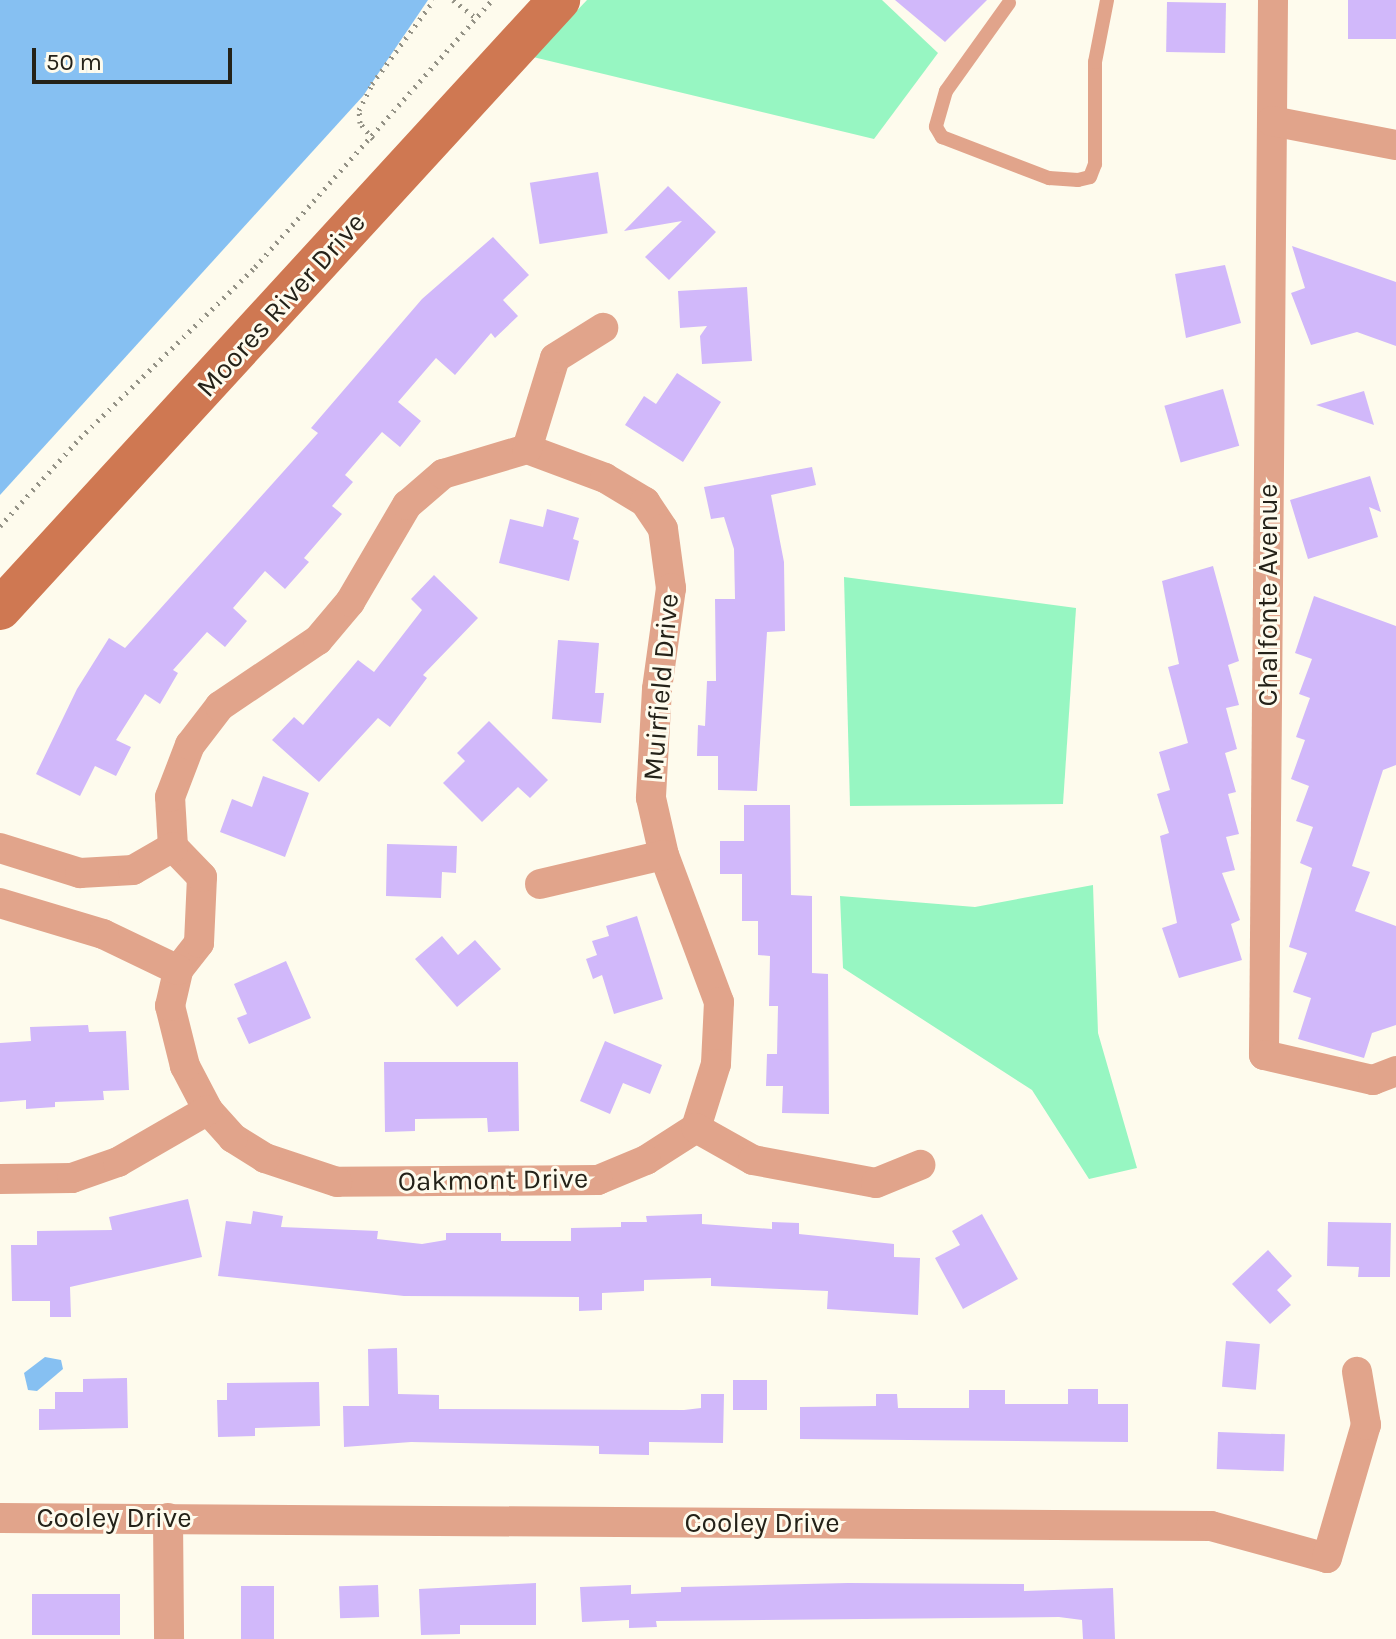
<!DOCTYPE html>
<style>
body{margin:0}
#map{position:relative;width:1396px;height:1639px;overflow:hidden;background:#fefbed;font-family:Karla,sans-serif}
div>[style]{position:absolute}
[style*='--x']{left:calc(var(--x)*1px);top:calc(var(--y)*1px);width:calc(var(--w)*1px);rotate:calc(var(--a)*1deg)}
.green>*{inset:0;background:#97f6c2}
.water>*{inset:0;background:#86c0f2}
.building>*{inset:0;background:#d1b8fa;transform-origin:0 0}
.path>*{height:5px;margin-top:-2.5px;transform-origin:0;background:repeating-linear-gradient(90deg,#949286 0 2px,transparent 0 8px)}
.lane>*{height:14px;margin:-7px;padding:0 7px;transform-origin:7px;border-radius:7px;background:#e1a48b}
.street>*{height:30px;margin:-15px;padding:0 15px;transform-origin:15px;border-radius:15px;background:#e1a48b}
.secondary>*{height:42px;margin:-21px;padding:0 21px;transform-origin:21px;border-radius:21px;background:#cf7852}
span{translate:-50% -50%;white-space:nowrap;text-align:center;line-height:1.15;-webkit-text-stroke:6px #fefbed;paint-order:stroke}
.street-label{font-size:28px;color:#242219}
.scale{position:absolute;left:32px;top:48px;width:200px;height:36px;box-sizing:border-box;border:4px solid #242219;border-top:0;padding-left:10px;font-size:24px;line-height:28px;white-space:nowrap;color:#242219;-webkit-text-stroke:6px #fefbed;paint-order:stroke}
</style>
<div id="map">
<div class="green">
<i style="clip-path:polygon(587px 0,882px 0,938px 53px,874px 139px,533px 57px)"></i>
<i style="clip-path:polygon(844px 577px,1076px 608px,1063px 804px,850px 806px)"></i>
<i style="clip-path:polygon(1093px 885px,1098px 1033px,1137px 1168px,1089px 1179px,1032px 1090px,843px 968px,840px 896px,975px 907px)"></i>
</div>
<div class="water">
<i style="clip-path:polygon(0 0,428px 0,363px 96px,0 495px)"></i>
<i style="clip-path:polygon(45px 1357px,61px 1360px,63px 1369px,37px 1391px,28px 1390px,24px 1373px)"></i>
</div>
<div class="building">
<i style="clip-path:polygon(895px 0,987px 0,945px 42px)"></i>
<i style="left:1348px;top:0;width:48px;height:39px"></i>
<i style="left:1167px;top:2px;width:59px;height:50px;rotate:1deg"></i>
<i style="left:598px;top:172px;width:62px;height:69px;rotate:81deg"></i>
<i style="clip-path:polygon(668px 186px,716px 232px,669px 280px,645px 257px,682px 221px,624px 231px)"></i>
<i style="clip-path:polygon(493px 237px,529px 275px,503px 300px,518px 316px,495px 338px,491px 333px,455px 375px,436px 358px,398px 402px,421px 421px,400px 447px,382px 432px,345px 475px,353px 482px,332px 506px,342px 514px,304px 558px,309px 562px,285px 589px,265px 571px,233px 608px,247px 621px,225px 647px,207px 632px,173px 670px,178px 673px,160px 704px,145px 694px,116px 740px,131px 747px,116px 776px,95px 766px,80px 796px,36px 774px,77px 689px,109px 638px,125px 648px,318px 433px,311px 428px,422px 299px)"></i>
<i style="clip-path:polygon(1292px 246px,1396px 282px,1396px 346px,1357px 332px,1311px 345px,1291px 293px,1305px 288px)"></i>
<i style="clip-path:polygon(1225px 265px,1241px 323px,1186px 338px,1175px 274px)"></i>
<i style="clip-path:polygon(747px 287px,752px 361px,702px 364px,700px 336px,707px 326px,680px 328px,678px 291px)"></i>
<i style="clip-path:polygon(677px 373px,721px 402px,683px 462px,625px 425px,644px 396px,656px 404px)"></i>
<i style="left:1223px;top:389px;width:59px;height:61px;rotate:74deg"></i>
<i style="clip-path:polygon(1364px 391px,1374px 425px,1316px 405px)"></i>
<i style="clip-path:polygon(812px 467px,816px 485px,771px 495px,784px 562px,785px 631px,767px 632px,757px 791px,718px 790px,718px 756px,697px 756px,698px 725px,705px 726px,707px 681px,716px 681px,715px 599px,735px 599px,734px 549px,724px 517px,711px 519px,704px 487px)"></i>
<i style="clip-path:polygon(1370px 476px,1381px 512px,1369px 507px,1378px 537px,1308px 559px,1290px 500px)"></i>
<i style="clip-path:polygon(547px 509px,579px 518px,573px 539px,579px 541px,569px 581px,499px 563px,510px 519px,543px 527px)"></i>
<i style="clip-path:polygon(1213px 566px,1239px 661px,1228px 665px,1239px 705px,1226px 708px,1237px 749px,1225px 753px,1236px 792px,1228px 794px,1239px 834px,1226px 837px,1235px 870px,1222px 873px,1240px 920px,1231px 924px,1242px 960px,1179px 978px,1162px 928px,1177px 923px,1160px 836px,1169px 833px,1157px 794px,1170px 790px,1159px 752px,1188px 743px,1168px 667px,1179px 664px,1162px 581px)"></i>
<i style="clip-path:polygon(434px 575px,478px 618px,423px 675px,427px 678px,390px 727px,378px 718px,319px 782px,272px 740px,294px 717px,303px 725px,358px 660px,374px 672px,422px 610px,411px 599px)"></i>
<i style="clip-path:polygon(1314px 596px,1396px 626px,1396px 765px,1383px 770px,1352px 866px,1370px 872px,1355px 911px,1396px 926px,1396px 1025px,1372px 1033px,1364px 1058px,1298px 1039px,1311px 998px,1293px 992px,1307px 953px,1289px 947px,1312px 868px,1300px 863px,1313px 827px,1296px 821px,1309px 786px,1291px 779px,1305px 740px,1296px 737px,1310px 698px,1299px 694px,1312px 659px,1295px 653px)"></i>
<i style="clip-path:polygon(558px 640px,599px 643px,595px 693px,604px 693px,601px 723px,552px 719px)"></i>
<i style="clip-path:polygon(489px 721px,548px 780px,530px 798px,518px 787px,482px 822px,443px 783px,465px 761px,457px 753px)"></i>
<i style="clip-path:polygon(263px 776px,309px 793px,285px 857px,220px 832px,232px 799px,252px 807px)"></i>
<i style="clip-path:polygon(744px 805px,790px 805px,791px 895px,812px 896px,812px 973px,828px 974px,829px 1114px,782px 1113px,783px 1086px,766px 1086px,767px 1054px,777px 1054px,778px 1006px,769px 1006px,770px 956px,758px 955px,758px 921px,742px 921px,742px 874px,720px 874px,720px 841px,744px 841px)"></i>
<i style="clip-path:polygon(387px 844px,457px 846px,456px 873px,442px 872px,441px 898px,386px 896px)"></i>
<i style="clip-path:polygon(637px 916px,663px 999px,614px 1014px,602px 975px,593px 979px,586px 959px,597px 955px,592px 941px,609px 936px,606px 926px)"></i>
<i style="clip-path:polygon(442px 936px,458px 955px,475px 940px,501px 969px,457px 1007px,415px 959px)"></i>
<i style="clip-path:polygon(286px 961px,311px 1018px,249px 1044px,237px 1018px,247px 1014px,234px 984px)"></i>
<i style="clip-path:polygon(88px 1025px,89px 1032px,126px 1031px,129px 1090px,103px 1091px,104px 1100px,55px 1102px,55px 1107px,26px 1109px,26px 1100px,0 1102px,0 1043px,31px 1041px,30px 1027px)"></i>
<i style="clip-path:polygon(605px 1041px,662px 1065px,650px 1094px,623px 1083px,610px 1114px,580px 1101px)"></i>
<i style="clip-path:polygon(384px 1062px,518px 1062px,519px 1131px,488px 1132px,487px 1118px,415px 1119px,415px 1131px,385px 1132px)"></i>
<i style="clip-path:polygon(188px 1199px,202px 1257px,70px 1287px,71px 1317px,50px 1317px,50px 1301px,12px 1301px,11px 1245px,37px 1245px,37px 1231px,112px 1230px,109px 1217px)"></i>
<i style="clip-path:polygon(253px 1211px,283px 1216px,281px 1227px,378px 1231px,377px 1239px,422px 1244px,446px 1240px,446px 1233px,501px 1233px,501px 1241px,571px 1241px,571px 1228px,621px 1227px,621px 1222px,647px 1222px,646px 1216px,702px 1214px,702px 1224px,772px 1229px,772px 1222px,799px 1223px,799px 1234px,894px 1244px,894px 1257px,920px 1258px,918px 1315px,827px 1309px,828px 1291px,711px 1286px,711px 1278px,644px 1280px,644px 1291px,602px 1293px,602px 1310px,579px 1311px,579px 1297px,404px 1296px,218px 1276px,226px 1221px,251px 1224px)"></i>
<i style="clip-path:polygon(982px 1214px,1018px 1279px,963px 1309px,935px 1258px,960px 1245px,952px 1231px)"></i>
<i style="clip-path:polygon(1328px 1222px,1391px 1223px,1390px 1277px,1358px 1277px,1359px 1267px,1327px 1266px)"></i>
<i style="clip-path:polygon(1268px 1250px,1292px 1276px,1277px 1290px,1291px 1305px,1270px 1324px,1232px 1284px)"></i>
<i style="left:1226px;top:1341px;width:34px;height:46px;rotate:5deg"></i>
<i style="clip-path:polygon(397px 1348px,398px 1394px,439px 1395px,439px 1409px,684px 1410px,701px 1408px,701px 1394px,724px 1394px,723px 1443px,649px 1442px,649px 1455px,599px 1454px,599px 1446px,411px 1442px,344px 1447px,343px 1406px,369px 1406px,368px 1349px)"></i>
<i style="clip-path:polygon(127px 1378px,128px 1428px,39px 1430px,39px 1409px,55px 1409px,55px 1392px,83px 1392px,83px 1379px)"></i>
<i style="left:733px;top:1380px;width:34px;height:30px"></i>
<i style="clip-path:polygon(319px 1382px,320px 1426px,255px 1428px,255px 1436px,218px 1437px,217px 1400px,227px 1400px,227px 1383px)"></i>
<i style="clip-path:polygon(1068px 1389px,1098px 1389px,1098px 1404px,1128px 1404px,1128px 1442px,800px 1439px,800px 1407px,876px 1406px,876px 1394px,897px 1394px,898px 1408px,969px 1408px,969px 1390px,1005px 1390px,1005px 1404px,1068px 1404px)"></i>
<i style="left:1218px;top:1432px;width:67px;height:37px;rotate:2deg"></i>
<i style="clip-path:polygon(536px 1583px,536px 1625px,460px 1625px,460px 1634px,421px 1635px,419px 1589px)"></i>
<i style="clip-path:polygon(848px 1583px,1024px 1584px,1024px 1591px,1113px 1588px,1115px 1639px,1083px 1639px,1082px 1620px,1059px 1617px,656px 1621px,657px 1627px,629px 1628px,629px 1620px,582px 1622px,580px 1587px,631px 1585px,631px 1594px,681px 1592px,681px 1587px)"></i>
<i style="left:378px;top:1585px;width:32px;height:39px;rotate:88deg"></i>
<i style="left:241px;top:1586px;width:33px;height:53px"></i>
<i style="left:120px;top:1594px;width:41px;height:88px;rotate:90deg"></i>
</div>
<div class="path">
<i style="--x:453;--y:0;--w:29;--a:38"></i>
<i style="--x:373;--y:139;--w:21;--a:-129"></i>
<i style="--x:360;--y:123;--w:13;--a:-94"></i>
<i style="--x:359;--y:110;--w:29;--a:-63"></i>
<i style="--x:372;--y:84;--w:104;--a:-53.6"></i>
<i style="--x:0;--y:526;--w:119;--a:-47.7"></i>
<i style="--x:80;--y:438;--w:245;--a:-44.3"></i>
<i style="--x:255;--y:267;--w:357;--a:-48.4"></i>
</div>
<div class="lane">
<i style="--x:1009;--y:3;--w:108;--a:125.6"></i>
<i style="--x:946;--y:91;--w:37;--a:106"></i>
<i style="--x:936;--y:127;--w:12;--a:59"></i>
<i style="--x:942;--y:137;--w:115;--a:21"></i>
<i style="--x:1049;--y:178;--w:29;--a:4"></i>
<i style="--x:1078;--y:180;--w:12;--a:-14"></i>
<i style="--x:1090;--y:177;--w:14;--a:-69"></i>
<i style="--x:1095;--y:164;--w:102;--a:-90"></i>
<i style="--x:1095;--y:62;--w:63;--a:-79"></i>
</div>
<div class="street">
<i style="--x:1273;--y:0;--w:1055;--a:90.49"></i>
<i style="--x:1264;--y:1055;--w:112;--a:12.9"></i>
<i style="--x:1373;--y:1080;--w:25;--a:-21"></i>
<i style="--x:1272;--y:121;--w:126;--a:11"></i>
<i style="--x:527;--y:449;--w:83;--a:20.4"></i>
<i style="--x:605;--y:478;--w:47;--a:31"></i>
<i style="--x:645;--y:502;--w:32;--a:56"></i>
<i style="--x:663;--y:529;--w:60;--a:82.3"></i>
<i style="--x:671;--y:588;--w:102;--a:97.9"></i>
<i style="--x:657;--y:689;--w:109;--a:93.2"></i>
<i style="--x:651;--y:798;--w:58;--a:77.2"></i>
<i style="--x:664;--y:855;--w:157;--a:69.5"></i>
<i style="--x:719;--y:1002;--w:62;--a:92.8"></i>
<i style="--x:716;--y:1064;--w:67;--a:107.4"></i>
<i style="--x:696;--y:1128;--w:59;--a:147.4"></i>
<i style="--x:646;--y:1160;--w:52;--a:157.4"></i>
<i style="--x:598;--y:1180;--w:261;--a:179.6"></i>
<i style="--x:337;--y:1182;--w:76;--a:-161.6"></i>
<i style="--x:265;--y:1158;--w:38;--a:-148"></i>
<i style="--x:233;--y:1138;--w:38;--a:-132"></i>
<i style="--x:208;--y:1110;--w:50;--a:-117.6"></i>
<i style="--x:185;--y:1066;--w:62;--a:-104"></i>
<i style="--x:170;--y:1006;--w:37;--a:-77"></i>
<i style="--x:178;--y:970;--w:34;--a:-52"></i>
<i style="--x:199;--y:943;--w:66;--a:-87.4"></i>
<i style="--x:202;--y:877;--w:42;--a:-134"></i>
<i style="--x:173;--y:847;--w:50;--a:-93.4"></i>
<i style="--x:170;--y:797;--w:56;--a:-69"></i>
<i style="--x:190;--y:745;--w:49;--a:-52.4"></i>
<i style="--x:220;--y:706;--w:118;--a:-34"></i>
<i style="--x:318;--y:640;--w:50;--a:-49.9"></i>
<i style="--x:350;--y:602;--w:113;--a:-59.6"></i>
<i style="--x:407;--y:505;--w:48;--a:-40.7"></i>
<i style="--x:443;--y:474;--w:88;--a:-16.6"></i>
<i style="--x:527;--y:449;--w:95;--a:-72.9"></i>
<i style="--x:555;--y:358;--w:57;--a:-32"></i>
<i style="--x:0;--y:848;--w:84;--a:17.4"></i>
<i style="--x:80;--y:873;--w:53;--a:-3.2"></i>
<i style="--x:133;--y:870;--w:46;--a:-29.9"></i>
<i style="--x:540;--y:884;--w:127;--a:-13.2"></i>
<i style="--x:0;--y:903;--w:108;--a:16.8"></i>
<i style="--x:103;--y:934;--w:83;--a:25.6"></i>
<i style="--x:696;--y:1128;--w:65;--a:29.3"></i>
<i style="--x:753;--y:1160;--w:125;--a:10.6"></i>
<i style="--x:876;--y:1183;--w:48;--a:-22.2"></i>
<i style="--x:0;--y:1179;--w:72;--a:-0.8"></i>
<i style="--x:72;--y:1178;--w:49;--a:-19.2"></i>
<i style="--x:118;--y:1162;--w:104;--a:-30"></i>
<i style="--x:0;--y:1518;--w:1211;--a:0.38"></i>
<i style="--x:1211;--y:1526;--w:120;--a:15.4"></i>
<i style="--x:1327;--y:1558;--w:139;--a:-73.7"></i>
<i style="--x:1366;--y:1425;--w:54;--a:-99.6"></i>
<i style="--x:168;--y:1518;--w:121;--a:89.5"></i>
</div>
<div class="secondary">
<i style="--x:0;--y:609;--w:827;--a:-47.45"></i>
</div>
<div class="street-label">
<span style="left:281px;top:305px;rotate:-48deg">Moores River Drive</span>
<span style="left:1268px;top:595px;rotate:-90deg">Chalfonte Avenue</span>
<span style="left:661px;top:687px;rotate:-85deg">Muirfield Drive</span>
<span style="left:493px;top:1180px;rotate:-1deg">Oakmont Drive</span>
<span style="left:114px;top:1518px">Cooley Drive</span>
<span style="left:762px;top:1523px">Cooley Drive</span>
</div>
<div class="scale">50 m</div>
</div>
